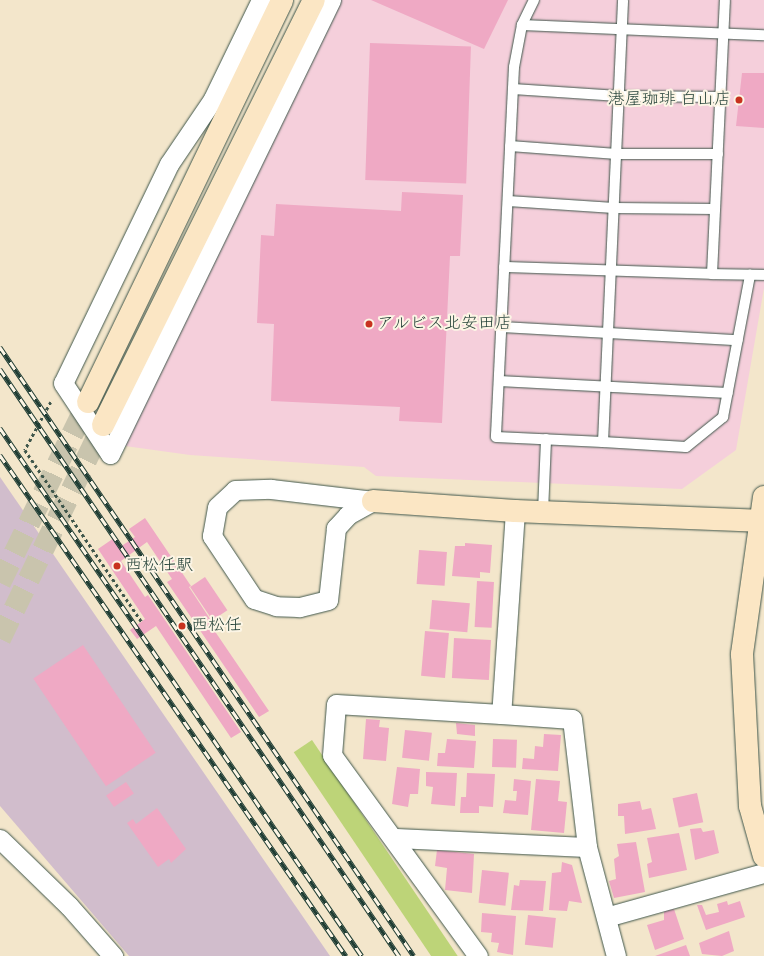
<!DOCTYPE html>
<meta charset="utf-8">
<style>
body{margin:0}
#map{position:relative;width:764px;height:956px;overflow:hidden;background:#f3e6cb;font-family:"Indie Flower","Klee One",sans-serif}
div>[style]{position:absolute}
[style*='--x']{left:calc(var(--x)*1px);top:calc(var(--y)*1px);width:calc(var(--w)*1px);rotate:calc(var(--a)*1deg)}
.built>*{inset:0;background:#f5cfdb}
.industrial>*{inset:0;background:#d1bdcc}
.green>*{inset:0;background:#bdd478;transform-origin:0 0}
.building>*{inset:0;background:#efa9c4;transform-origin:0 0}
.secondary-tunnel>*{height:22px;margin-top:-11px;transform-origin:0;background:repeating-linear-gradient(90deg,#c9c4ad 0 22px,transparent 0 33px)}
.path>*{height:2.5px;margin-top:-1.25px;transform-origin:0;background:repeating-linear-gradient(90deg,#3f564b 0 3px,transparent 0 6px)}
.roads{filter:drop-shadow(0 0 1px #3f564b) drop-shadow(0 0 1px #3f564b)}
.lane>*{height:10px;margin:-5px;padding:0 5px;transform-origin:5px;border-radius:5px;background:#fff}
.street>*{height:19px;margin:-9.5px;padding:0 9.5px;transform-origin:9.5px;border-radius:9.5px;background:#fff}
.secondary>*{height:22px;margin:-11px;padding:0 11px;transform-origin:11px;border-radius:11px;background:#fbe6c4}
.rail>*{height:4.5px;margin-top:-2.25px;transform-origin:0;background:repeating-linear-gradient(90deg,#fcf5e5 0 9px,#1f3d34 0 18px);box-sizing:border-box;border-block:1px solid #1f3d34}
.dots>*{width:11px;height:11px;translate:-50% -50%;box-sizing:border-box;border:2px solid #fcf5e5;border-radius:50%}
span{translate:-50% -50%;white-space:nowrap;text-align:center;line-height:1.15;-webkit-text-stroke:4px #fcf5e5;paint-order:stroke}
.poi-label{font-size:17px;color:#1f3d34}
.right{translate:-100% -50%;text-align:right}
.left{translate:0 -50%;text-align:left}
</style>
<div id="map">
<div class="built">
<i style="clip-path:polygon(338px 0,764px 0,764px 288px,736px 450px,682px 489px,376px 476px,364px 467px,190px 455px,125px 446px)"></i>
</div>
<div class="industrial">
<i style="clip-path:polygon(0 477px,330px 956px,129px 956px,0 806px)"></i>
</div>
<div class="green">
<i style="left:312px;top:740px;width:261px;height:22px;rotate:56deg"></i>
</div>
<div class="building">
<i style="clip-path:polygon(371px 0,508px 0,484px 49px)"></i>
<i style="left:370px;top:43px;width:101px;height:137px;rotate:2deg"></i>
<i style="clip-path:polygon(742px 73px,764px 73px,764px 128px,736px 126px)"></i>
<i style="clip-path:polygon(402px 192px,463px 195px,460px 256px,450px 256px,442px 423px,399px 421px,400px 407px,271px 401px,274px 324px,257px 323px,261px 235px,274px 236px,276px 204px,401px 211px)"></i>
<i style="clip-path:polygon(145px 518px,191px 586px,189px 587px,216px 628px,214px 630px,269px 711px,259px 717px,167px 582px,172px 579px,147px 542px,121px 561px,145px 597px,148px 595px,241px 732px,231px 738px,156px 626px,137px 639px,130px 630px,145px 619px,98px 549px,114px 538px,120px 547px,135px 537px,129px 529px)"></i>
<i style="clip-path:polygon(465px 543px,492px 545px,490px 573px,480px 572px,480px 578px,452px 576px,455px 546px,465px 546px)"></i>
<i style="left:419px;top:550px;width:28px;height:34px;rotate:4deg"></i>
<i style="left:205px;top:577px;width:40px;height:18px;rotate:56deg"></i>
<i style="left:477px;top:581px;width:17px;height:46px;rotate:3deg"></i>
<i style="left:432px;top:600px;width:38px;height:29px;rotate:5deg"></i>
<i style="left:425px;top:631px;width:24px;height:45px;rotate:5deg"></i>
<i style="left:454px;top:638px;width:37px;height:40px;rotate:3deg"></i>
<i style="left:83px;top:645px;width:130px;height:60px;rotate:56deg"></i>
<i style="clip-path:polygon(366px 719px,380px 720px,379px 727px,389px 728px,386px 761px,363px 759px)"></i>
<i style="clip-path:polygon(456px 723px,475px 725px,475px 736px,457px 734px)"></i>
<i style="left:405px;top:730px;width:27px;height:28px;rotate:6deg"></i>
<i style="clip-path:polygon(544px 734px,561px 735px,558px 771px,522px 769px,523px 758px,534px 759px,535px 746px,543px 747px)"></i>
<i style="clip-path:polygon(447px 739px,476px 741px,474px 768px,437px 766px,438px 753px,445px 753px)"></i>
<i style="left:493px;top:739px;width:24px;height:28px;rotate:2deg"></i>
<i style="clip-path:polygon(397px 767px,420px 769px,418px 794px,410px 794px,408px 807px,392px 804px)"></i>
<i style="clip-path:polygon(426px 772px,457px 773px,455px 806px,431px 804px,433px 787px,426px 786px)"></i>
<i style="clip-path:polygon(467px 773px,495px 774px,493px 807px,479px 806px,479px 813px,460px 813px,461px 797px,466px 797px)"></i>
<i style="clip-path:polygon(514px 779px,531px 781px,528px 815px,503px 813px,505px 800px,516px 801px,517px 791px,513px 791px)"></i>
<i style="clip-path:polygon(536px 779px,560px 781px,558px 801px,567px 802px,564px 833px,531px 830px)"></i>
<i style="left:126px;top:782px;width:14px;height:24px;rotate:56deg"></i>
<i style="left:697px;top:793px;width:30px;height:25px;rotate:78deg"></i>
<i style="clip-path:polygon(640px 801px,642px 810px,651px 808px,656px 829px,625px 834px,624px 816px,618px 816px,618px 804px)"></i>
<i style="clip-path:polygon(157px 808px,186px 849px,171px 863px,169px 859px,158px 867px,127px 823px,133px 819px,136px 824px)"></i>
<i style="clip-path:polygon(701px 828px,703px 832px,714px 830px,719px 853px,695px 860px,690px 829px)"></i>
<i style="clip-path:polygon(679px 833px,687px 870px,649px 878px,647px 864px,652px 862px,647px 838px)"></i>
<i style="clip-path:polygon(636px 842px,645px 892px,614px 898px,609px 881px,616px 879px,614px 859px,619px 856px,617px 844px)"></i>
<i style="clip-path:polygon(437px 850px,474px 854px,472px 893px,445px 890px,447px 868px,435px 866px)"></i>
<i style="clip-path:polygon(562px 862px,572px 865px,582px 903px,569px 901px,567px 911px,549px 910px,552px 873px,561px 872px)"></i>
<i style="left:482px;top:870px;width:27px;height:33px;rotate:6deg"></i>
<i style="clip-path:polygon(520px 880px,546px 881px,543px 911px,511px 910px,514px 885px,519px 886px)"></i>
<i style="clip-path:polygon(727px 901px,728px 905px,740px 901px,745px 917px,706px 930px,697px 905px,702px 905px,706px 915px,719px 912px,717px 904px)"></i>
<i style="clip-path:polygon(674px 909px,684px 939px,655px 950px,647px 925px,664px 920px,664px 911px)"></i>
<i style="clip-path:polygon(482px 913px,516px 916px,513px 955px,497px 952px,499px 943px,491px 942px,492px 933px,481px 932px)"></i>
<i style="left:528px;top:915px;width:28px;height:30px;rotate:6deg"></i>
<i style="clip-path:polygon(729px 931px,734px 951px,722px 956px,702px 954px,699px 943px)"></i>
<i style="clip-path:polygon(686px 945px,690px 956px,655px 956px)"></i>
</div>
<div class="secondary-tunnel">
<i style="--x:0;--y:583;--w:201;--a:-64.1"></i>
<i style="--x:0;--y:639;--w:237;--a:-64.3"></i>
</div>
<div class="path">
<i style="--x:51;--y:402;--w:55;--a:118.4"></i>
<i style="--x:25;--y:450;--w:208;--a:55.8"></i>
</div>
<div class="roads">
<div class="lane">
<i style="--x:534;--y:0;--w:28;--a:116"></i>
<i style="--x:522;--y:25;--w:242;--a:2.4"></i>
<i style="--x:522;--y:25;--w:43;--a:100.8"></i>
<i style="--x:514;--y:67;--w:370;--a:92.8"></i>
<i style="--x:496;--y:437;--w:107;--a:2.7"></i>
<i style="--x:603;--y:442;--w:442;--a:-87.4"></i>
<i style="--x:513;--y:89;--w:106;--a:3.8"></i>
<i style="--x:619;--y:96;--w:101;--a:0.6"></i>
<i style="--x:510;--y:146;--w:107;--a:4.3"></i>
<i style="--x:617;--y:154;--w:101;--a:0"></i>
<i style="--x:508;--y:201;--w:106;--a:3.8"></i>
<i style="--x:614;--y:208;--w:101;--a:0.6"></i>
<i style="--x:504;--y:267;--w:208;--a:1.9"></i>
<i style="--x:712;--y:274;--w:274;--a:-87.3"></i>
<i style="--x:712;--y:274;--w:52;--a:1.1"></i>
<i style="--x:502;--y:327;--w:236;--a:3.2"></i>
<i style="--x:499;--y:381;--w:229;--a:3"></i>
<i style="--x:603;--y:442;--w:83;--a:3.4"></i>
<i style="--x:686;--y:447;--w:48;--a:-39"></i>
<i style="--x:723;--y:417;--w:145;--a:-79.2"></i>
<i style="--x:543;--y:512;--w:73;--a:-87.6"></i>
</div>
<div class="street">
<i style="--x:261;--y:0;--w:110;--a:115.9"></i>
<i style="--x:213;--y:99;--w:78;--a:124.1"></i>
<i style="--x:169;--y:164;--w:243;--a:115.8"></i>
<i style="--x:63;--y:383;--w:85;--a:56.5"></i>
<i style="--x:110;--y:454;--w:505;--a:-64.04"></i>
<i style="--x:271;--y:489;--w:103;--a:6.7"></i>
<i style="--x:373;--y:501;--w:29;--a:151"></i>
<i style="--x:348;--y:515;--w:18;--a:133"></i>
<i style="--x:336;--y:528;--w:72;--a:96.3"></i>
<i style="--x:328;--y:600;--w:30;--a:166"></i>
<i style="--x:299;--y:607;--w:23;--a:-178"></i>
<i style="--x:276;--y:606;--w:23;--a:-162"></i>
<i style="--x:254;--y:599;--w:76;--a:-123.7"></i>
<i style="--x:212;--y:536;--w:29;--a:-80"></i>
<i style="--x:217;--y:507;--w:25;--a:-43"></i>
<i style="--x:235;--y:490;--w:36;--a:-2"></i>
<i style="--x:515;--y:511;--w:203;--a:93.9"></i>
<i style="--x:501;--y:714;--w:71;--a:4"></i>
<i style="--x:572;--y:719;--w:129;--a:83.3"></i>
<i style="--x:587;--y:847;--w:113;--a:75.1"></i>
<i style="--x:395;--y:838;--w:192;--a:2.7"></i>
<i style="--x:0;--y:839;--w:96;--a:44.2"></i>
<i style="--x:69;--y:906;--w:67;--a:48.7"></i>
<i style="--x:606;--y:917;--w:164;--a:-15.6"></i>
<i style="--x:478;--y:956;--w:248;--a:-126"></i>
<i style="--x:332;--y:755;--w:51;--a:-85.5"></i>
<i style="--x:336;--y:704;--w:165;--a:3.5"></i>
</div>
<div class="secondary">
<i style="--x:88;--y:402;--w:446;--a:-64.2"></i>
<i style="--x:103;--y:425;--w:474;--a:-63.6"></i>
<i style="--x:764;--y:497;--w:159;--a:98"></i>
<i style="--x:742;--y:654;--w:152;--a:87"></i>
<i style="--x:750;--y:806;--w:52;--a:74.4"></i>
<i style="--x:373;--y:501;--w:142;--a:4"></i>
<i style="--x:515;--y:511;--w:249;--a:2.3"></i>
</div>
</div>
<div class="rail">
<i style="--x:0;--y:347;--w:736;--a:55.79"></i>
<i style="--x:0;--y:369;--w:710;--a:55.79"></i>
<i style="--x:0;--y:428;--w:640;--a:55.57"></i>
<i style="--x:0;--y:455;--w:609;--a:55.37"></i>
</div>
<div class="dots">
<i style="left:739px;top:100px;background:#c8321e"></i>
<i style="left:369px;top:324px;background:#c8321e"></i>
<i style="left:117px;top:566px;background:#c8321e"></i>
<i style="left:182px;top:626px;background:#c8321e"></i>
</div>
<div class="poi-label">
<span class="right" style="left:731px;top:100px">港屋珈琲 白山店</span>
<span class="left" style="left:377px;top:324px">アルビス北安田店</span>
<span class="left" style="left:125px;top:566px">西松任駅</span>
<span class="left" style="left:191px;top:626px">西松任</span>
</div>
</div>
